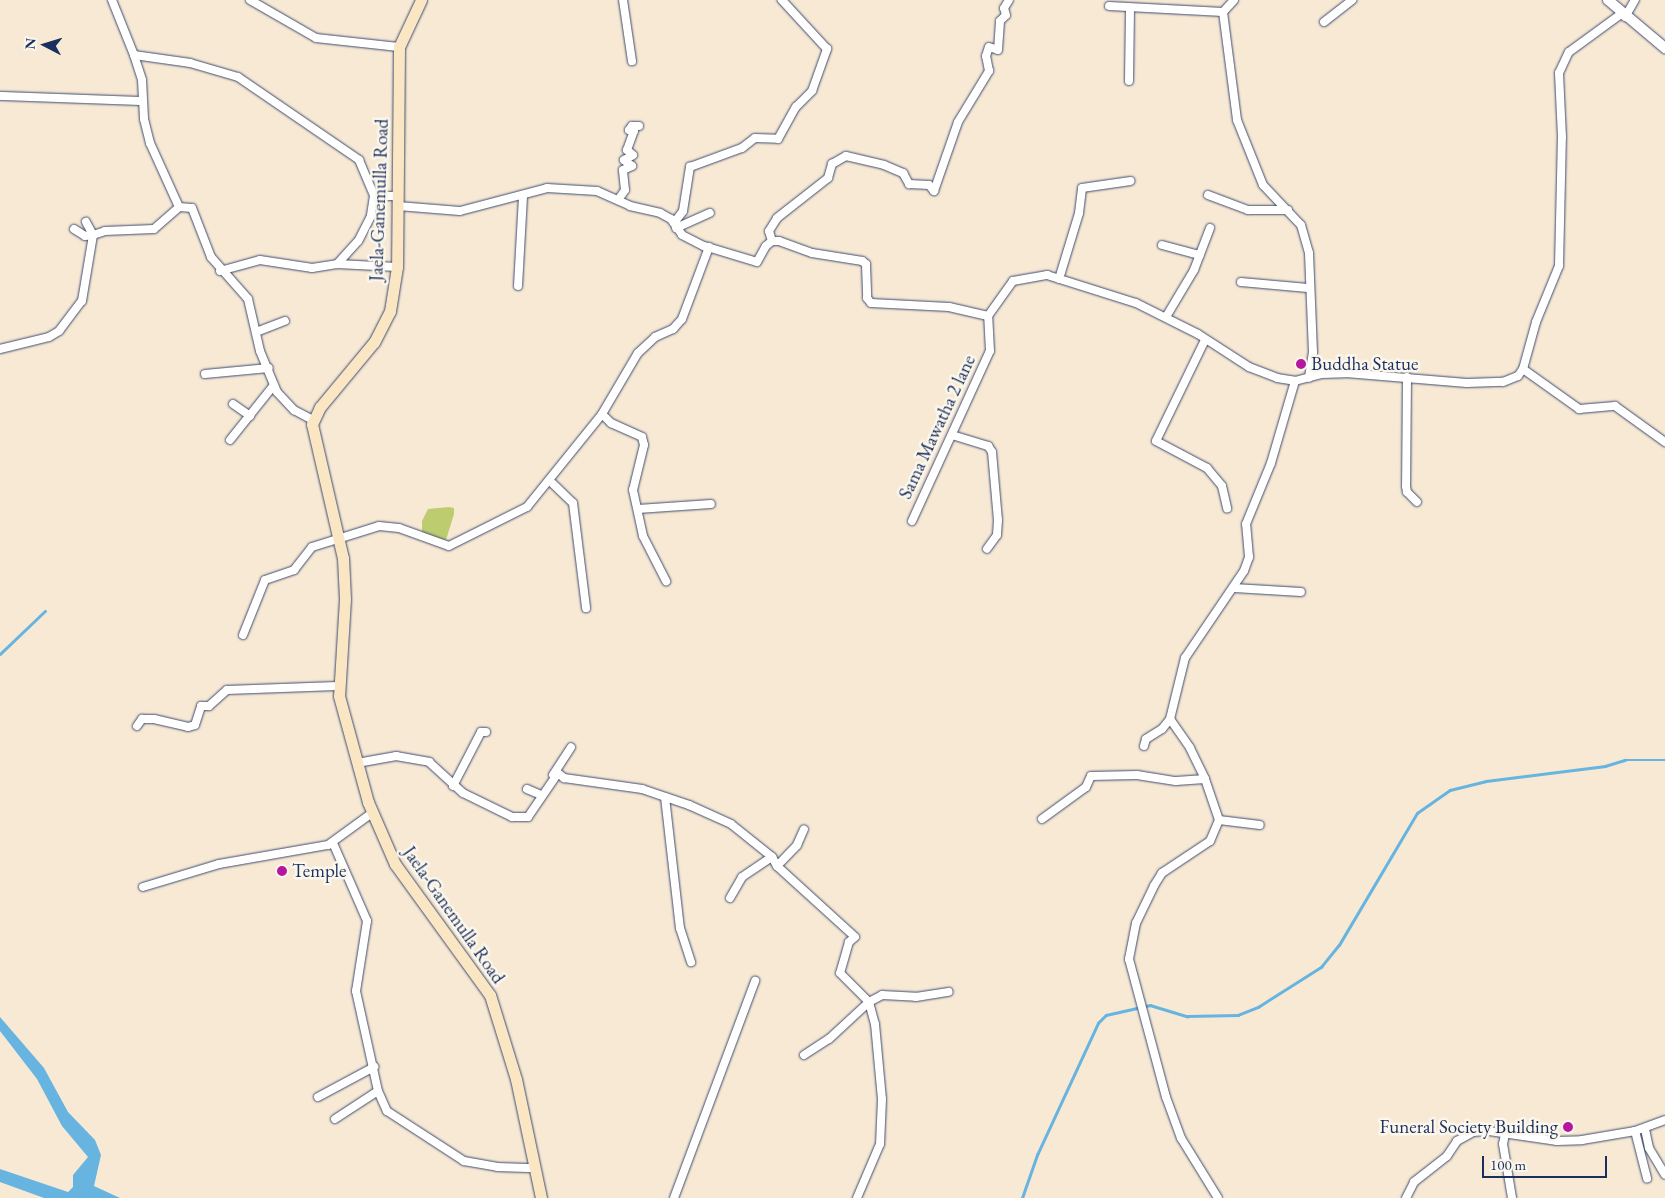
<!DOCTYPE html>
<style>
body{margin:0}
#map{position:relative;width:1665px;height:1198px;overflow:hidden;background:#f7e9d4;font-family:"EB Garamond",serif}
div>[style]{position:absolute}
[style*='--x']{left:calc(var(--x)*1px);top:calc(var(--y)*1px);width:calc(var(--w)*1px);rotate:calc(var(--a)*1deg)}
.green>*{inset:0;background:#bdcc6f}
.water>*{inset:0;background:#67b4e1}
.stream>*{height:2.5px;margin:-1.25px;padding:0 1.25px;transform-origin:1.25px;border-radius:1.25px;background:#67b4e1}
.roads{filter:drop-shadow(0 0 1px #3c4b70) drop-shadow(0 0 1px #3c4b70)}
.minor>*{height:8px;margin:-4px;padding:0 4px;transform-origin:4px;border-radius:4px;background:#fff}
.tertiary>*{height:10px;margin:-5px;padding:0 5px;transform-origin:5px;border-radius:5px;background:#fff}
.secondary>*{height:11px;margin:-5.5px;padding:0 5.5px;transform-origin:5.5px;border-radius:5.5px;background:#fbe6c3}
.dots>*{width:14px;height:14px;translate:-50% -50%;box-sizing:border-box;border:2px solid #fbf7ec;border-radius:50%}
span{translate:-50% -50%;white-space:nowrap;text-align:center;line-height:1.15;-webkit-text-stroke:5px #fbf7ec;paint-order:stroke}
.street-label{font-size:19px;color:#1b2f5e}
.poi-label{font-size:19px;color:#1b2f5e}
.left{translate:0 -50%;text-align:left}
.right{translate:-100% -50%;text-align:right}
.north{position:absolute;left:20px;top:20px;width:50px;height:50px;-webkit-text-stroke:4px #fbf7ec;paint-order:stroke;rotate:275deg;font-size:14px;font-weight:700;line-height:20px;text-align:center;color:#1b2f5e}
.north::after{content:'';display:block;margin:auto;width:18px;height:22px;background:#1b2f5e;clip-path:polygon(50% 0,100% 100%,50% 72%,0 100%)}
.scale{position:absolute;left:1482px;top:1156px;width:125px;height:22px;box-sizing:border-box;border:2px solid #1b2f5e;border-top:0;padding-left:6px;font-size:15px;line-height:18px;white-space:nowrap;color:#1b2f5e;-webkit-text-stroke:4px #fbf7ec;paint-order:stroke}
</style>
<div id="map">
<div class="green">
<i style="clip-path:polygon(449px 507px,454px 508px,454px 514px,446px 540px,422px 533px,422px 521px,428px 509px)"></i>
</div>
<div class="water">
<i style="clip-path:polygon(0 1017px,44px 1068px,68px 1112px,95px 1140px,101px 1155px,94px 1186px,120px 1198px,44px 1198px,0 1182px,0 1169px,68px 1192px,73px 1187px,73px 1175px,88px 1157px,62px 1126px,37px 1079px,0 1031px)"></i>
</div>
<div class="stream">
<i style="--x:0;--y:654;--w:62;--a:-43.7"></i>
<i style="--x:1022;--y:1198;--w:46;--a:-70.8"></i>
<i style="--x:1037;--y:1155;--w:145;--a:-65.2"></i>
<i style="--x:1098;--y:1023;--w:11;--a:-45"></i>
<i style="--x:1106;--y:1015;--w:45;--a:-12.8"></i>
<i style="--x:1150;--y:1005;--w:39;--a:17"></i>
<i style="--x:1187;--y:1016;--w:51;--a:-1.1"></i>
<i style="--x:1238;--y:1015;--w:22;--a:-22"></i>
<i style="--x:1258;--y:1007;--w:75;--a:-32.4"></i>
<i style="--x:1321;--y:967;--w:28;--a:-51"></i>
<i style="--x:1339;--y:945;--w:153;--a:-59.4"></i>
<i style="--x:1417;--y:813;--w:40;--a:-34.9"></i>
<i style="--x:1450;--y:790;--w:37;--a:-14"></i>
<i style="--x:1486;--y:781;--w:120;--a:-7.2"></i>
<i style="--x:1605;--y:766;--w:21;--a:-17"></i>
<i style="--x:1625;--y:760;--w:40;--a:0"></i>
</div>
<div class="roads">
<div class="minor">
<i style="--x:112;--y:0;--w:59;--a:68.2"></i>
<i style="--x:134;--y:55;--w:57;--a:8.1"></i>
<i style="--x:190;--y:63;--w:50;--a:16.3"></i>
<i style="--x:238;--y:77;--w:147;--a:34.4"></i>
<i style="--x:359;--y:160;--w:39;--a:67"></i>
<i style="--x:374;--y:196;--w:20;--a:99"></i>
<i style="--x:371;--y:216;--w:28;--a:117"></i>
<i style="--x:358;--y:241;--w:31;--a:132"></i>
<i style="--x:250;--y:0;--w:76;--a:29.9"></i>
<i style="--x:316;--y:38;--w:83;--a:6.2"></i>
<i style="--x:623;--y:0;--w:62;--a:81.6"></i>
<i style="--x:1109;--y:6;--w:114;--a:3"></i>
<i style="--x:1223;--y:12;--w:16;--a:-47"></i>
<i style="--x:1223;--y:12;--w:109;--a:82.6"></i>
<i style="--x:1237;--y:120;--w:70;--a:68.2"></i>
<i style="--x:1263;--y:185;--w:55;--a:46.5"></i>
<i style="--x:1301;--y:225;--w:29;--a:74"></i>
<i style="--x:1309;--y:253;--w:99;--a:87.7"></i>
<i style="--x:1313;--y:352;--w:26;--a:99"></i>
<i style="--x:1625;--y:17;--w:20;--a:-60"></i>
<i style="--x:1324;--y:22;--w:36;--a:-38"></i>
<i style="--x:134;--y:55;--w:26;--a:72"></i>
<i style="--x:142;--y:80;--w:39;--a:87"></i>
<i style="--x:144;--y:119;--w:25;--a:76"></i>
<i style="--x:150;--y:143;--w:70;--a:65.6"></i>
<i style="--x:1129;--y:81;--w:73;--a:-89.2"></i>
<i style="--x:0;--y:96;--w:143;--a:2"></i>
<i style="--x:1208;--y:195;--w:43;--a:20.6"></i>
<i style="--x:1248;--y:210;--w:40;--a:0"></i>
<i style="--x:374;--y:196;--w:24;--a:0"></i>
<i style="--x:618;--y:200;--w:12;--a:-55"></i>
<i style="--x:625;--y:190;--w:20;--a:-96"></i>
<i style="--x:623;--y:170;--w:10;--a:-24"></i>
<i style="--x:632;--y:166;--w:10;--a:-143"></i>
<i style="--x:624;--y:160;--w:10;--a:-29"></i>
<i style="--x:633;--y:155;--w:8;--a:-140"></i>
<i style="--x:627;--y:150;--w:20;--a:-70"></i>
<i style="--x:634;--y:131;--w:5;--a:-169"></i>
<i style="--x:629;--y:130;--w:5;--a:-53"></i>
<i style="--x:632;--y:126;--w:7;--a:0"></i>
<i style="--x:398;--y:206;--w:62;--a:4.6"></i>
<i style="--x:460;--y:211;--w:90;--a:-14.8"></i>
<i style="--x:547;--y:188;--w:50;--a:3.4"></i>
<i style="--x:597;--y:191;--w:36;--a:24"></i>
<i style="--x:630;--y:206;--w:31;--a:13"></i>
<i style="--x:660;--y:213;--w:13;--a:29"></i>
<i style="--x:671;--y:219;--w:19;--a:55"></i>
<i style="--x:682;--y:235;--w:25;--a:27"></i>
<i style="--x:704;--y:246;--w:55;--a:16.8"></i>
<i style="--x:757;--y:262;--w:18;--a:-61"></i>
<i style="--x:766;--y:246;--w:8;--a:-40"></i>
<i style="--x:772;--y:241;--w:7;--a:0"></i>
<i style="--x:779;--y:241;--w:35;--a:20"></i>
<i style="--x:812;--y:253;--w:51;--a:9.1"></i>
<i style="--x:862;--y:261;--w:5;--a:37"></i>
<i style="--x:866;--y:264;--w:34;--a:88"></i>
<i style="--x:867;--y:298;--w:6;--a:51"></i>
<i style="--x:871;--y:303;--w:78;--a:2.9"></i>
<i style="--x:949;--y:307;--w:40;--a:13"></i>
<i style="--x:988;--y:316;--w:43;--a:-54.5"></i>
<i style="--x:1013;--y:281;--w:35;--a:-10"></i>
<i style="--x:1047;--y:275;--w:93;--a:17.5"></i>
<i style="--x:1136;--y:303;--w:69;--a:26.6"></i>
<i style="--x:1198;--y:334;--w:61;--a:32.9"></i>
<i style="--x:1249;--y:367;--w:30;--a:21"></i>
<i style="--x:1277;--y:378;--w:18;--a:9"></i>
<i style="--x:1295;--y:381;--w:27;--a:-15"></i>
<i style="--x:1321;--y:374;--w:25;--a:-2"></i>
<i style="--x:1346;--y:373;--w:121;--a:4.7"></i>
<i style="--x:1467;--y:383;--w:36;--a:-2"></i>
<i style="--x:1503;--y:382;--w:16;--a:-22"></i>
<i style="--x:1518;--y:376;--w:9;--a:-54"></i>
<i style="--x:1523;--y:369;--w:49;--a:-74.5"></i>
<i style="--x:1536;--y:322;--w:61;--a:-67.7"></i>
<i style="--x:1559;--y:266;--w:129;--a:-88.7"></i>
<i style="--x:1562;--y:137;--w:64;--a:-92.7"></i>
<i style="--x:1559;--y:73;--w:23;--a:-65"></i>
<i style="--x:1569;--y:52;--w:64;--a:-36.2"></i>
<i style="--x:674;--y:223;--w:15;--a:-53"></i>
<i style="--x:683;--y:211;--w:45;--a:-81"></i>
<i style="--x:690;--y:167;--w:55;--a:-20.1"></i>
<i style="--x:742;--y:148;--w:16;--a:-38"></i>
<i style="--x:755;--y:138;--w:23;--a:2"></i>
<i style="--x:778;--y:139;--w:37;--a:-61"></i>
<i style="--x:796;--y:107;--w:23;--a:-45"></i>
<i style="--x:812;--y:91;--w:45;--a:-70.3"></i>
<i style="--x:827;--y:49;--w:67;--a:-132.6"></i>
<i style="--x:676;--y:228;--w:37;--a:-24"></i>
<i style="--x:74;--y:229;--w:13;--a:32"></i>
<i style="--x:85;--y:236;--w:8;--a:-7"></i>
<i style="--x:93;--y:235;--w:15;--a:-118"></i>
<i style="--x:772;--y:241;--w:10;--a:-107"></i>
<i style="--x:769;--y:231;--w:15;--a:-58"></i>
<i style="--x:777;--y:218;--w:65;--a:-38.1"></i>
<i style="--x:828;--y:178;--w:15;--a:-74"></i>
<i style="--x:832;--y:164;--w:16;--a:-30"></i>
<i style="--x:846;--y:156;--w:39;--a:13"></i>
<i style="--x:884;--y:165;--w:21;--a:23"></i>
<i style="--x:903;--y:173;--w:13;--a:61"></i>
<i style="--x:909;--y:184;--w:20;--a:3"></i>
<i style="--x:929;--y:185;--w:8;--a:50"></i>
<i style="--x:934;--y:191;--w:73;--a:-70.8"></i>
<i style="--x:958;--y:122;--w:60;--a:-58.7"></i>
<i style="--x:989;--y:71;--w:15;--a:-101"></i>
<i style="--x:986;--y:56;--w:9;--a:-72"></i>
<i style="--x:989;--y:47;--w:9;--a:18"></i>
<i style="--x:998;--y:50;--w:29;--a:-86"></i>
<i style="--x:1000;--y:21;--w:8;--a:-45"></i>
<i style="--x:1006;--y:15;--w:7;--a:-106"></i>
<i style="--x:1004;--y:8;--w:9;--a:-58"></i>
<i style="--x:1162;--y:245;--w:39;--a:15"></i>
<i style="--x:220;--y:271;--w:41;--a:-15.4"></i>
<i style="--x:260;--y:260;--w:53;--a:8.7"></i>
<i style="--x:312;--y:268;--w:25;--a:-9"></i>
<i style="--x:337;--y:264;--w:60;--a:2.9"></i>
<i style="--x:1059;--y:279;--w:69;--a:-73.1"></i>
<i style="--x:1079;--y:213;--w:25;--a:-83"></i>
<i style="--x:1082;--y:188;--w:49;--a:-8.3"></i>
<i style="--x:1241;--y:282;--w:67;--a:5.1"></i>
<i style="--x:518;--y:286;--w:90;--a:-86.8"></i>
<i style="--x:1166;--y:317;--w:55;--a:-59.2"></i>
<i style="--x:1194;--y:270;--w:45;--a:-69.1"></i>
<i style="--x:256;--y:332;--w:31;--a:-21"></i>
<i style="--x:1205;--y:340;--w:112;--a:115.9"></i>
<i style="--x:1156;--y:441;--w:58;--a:27.9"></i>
<i style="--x:1207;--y:468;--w:23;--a:50"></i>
<i style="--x:1222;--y:486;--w:23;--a:77"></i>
<i style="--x:0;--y:349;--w:50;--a:-13.8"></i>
<i style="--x:49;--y:337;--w:12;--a:-31"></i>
<i style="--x:59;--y:331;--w:38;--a:-53"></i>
<i style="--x:82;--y:301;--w:67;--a:-80.5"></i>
<i style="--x:93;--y:235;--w:13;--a:-18"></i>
<i style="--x:105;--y:231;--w:49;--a:-2.3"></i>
<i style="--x:154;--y:229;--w:33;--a:-41"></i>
<i style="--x:179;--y:207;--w:13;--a:4"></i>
<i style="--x:192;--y:208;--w:53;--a:68.8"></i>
<i style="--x:211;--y:257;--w:56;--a:48.6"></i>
<i style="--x:248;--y:299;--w:53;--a:77"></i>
<i style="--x:260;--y:351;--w:44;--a:67.5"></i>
<i style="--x:277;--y:392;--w:25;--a:47"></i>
<i style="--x:294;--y:410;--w:21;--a:28"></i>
<i style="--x:1523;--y:369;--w:69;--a:35.5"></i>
<i style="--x:1579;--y:409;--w:36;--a:-5"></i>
<i style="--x:1615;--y:406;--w:62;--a:35.8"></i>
<i style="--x:205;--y:374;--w:64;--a:-5.4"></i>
<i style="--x:1407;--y:377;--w:109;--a:90.5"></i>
<i style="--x:1406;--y:486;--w:6;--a:81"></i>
<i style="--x:1407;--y:492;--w:14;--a:45"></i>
<i style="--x:233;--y:404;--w:21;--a:35"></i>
<i style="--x:602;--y:414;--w:13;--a:45"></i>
<i style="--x:611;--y:423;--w:34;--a:24"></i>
<i style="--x:642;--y:437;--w:8;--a:76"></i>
<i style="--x:644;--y:445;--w:46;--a:103.7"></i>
<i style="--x:633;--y:490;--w:47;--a:77.7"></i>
<i style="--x:643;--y:536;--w:51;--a:62.9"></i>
<i style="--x:952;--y:435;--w:38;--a:17"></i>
<i style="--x:988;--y:446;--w:7;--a:56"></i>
<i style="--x:992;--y:452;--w:68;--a:85"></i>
<i style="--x:998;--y:520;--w:15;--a:94"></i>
<i style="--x:997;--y:535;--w:17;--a:126"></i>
<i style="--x:230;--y:440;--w:70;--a:-51.3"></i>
<i style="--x:549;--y:480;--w:33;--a:44"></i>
<i style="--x:573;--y:503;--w:106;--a:82.9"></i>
<i style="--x:638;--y:509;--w:73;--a:-3.9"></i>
<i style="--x:912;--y:521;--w:187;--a:-65.4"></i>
<i style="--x:990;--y:351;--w:35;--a:-93"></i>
<i style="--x:1234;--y:588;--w:67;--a:3.4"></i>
<i style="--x:243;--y:635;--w:59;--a:-68.2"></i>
<i style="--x:265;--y:580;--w:31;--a:-19"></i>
<i style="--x:294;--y:570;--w:29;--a:-52"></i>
<i style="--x:312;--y:547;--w:70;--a:-17.4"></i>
<i style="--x:379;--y:526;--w:20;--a:6"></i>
<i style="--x:399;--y:528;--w:53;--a:19.8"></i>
<i style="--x:449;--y:546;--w:87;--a:-26.6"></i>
<i style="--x:527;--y:507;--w:119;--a:-51.1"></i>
<i style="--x:602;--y:414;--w:71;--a:-59.5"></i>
<i style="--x:638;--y:353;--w:23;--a:-43"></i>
<i style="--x:655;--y:337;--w:20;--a:-24"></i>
<i style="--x:673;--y:329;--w:13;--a:-48"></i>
<i style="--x:682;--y:319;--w:77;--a:-69.4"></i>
<i style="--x:1170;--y:719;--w:35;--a:55"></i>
<i style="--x:1190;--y:748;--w:34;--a:64"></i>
<i style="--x:1205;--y:779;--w:43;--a:71.1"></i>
<i style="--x:1219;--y:820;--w:23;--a:113"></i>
<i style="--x:1210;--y:841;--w:58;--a:146.3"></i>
<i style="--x:1162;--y:873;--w:15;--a:122"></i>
<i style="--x:1154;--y:886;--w:41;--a:115.9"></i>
<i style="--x:1136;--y:923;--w:37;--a:101"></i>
<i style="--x:1129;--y:959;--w:143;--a:75"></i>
<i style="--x:1166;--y:1097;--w:44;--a:69.9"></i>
<i style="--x:1181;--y:1138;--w:70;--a:58.3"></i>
<i style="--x:137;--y:726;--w:9;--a:-54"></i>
<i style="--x:142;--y:719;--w:12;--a:0"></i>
<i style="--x:154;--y:719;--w:35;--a:13"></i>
<i style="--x:188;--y:727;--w:7;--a:-16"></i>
<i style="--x:195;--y:725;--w:20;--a:-72"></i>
<i style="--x:201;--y:706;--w:8;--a:0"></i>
<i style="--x:209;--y:706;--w:24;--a:-42"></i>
<i style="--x:227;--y:690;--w:110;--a:-2.1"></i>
<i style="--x:1144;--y:746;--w:7;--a:-74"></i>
<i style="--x:1146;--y:739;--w:19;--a:-32"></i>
<i style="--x:1162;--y:729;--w:13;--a:-51"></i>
<i style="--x:1170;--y:719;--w:63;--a:-76.2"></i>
<i style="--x:1185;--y:658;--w:105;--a:-55.9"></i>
<i style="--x:1244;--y:571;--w:15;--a:-70"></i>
<i style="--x:1249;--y:557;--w:33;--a:-95"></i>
<i style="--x:1246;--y:524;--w:66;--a:-67.7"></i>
<i style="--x:1271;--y:463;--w:85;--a:-73.7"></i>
<i style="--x:357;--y:763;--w:40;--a:-10"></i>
<i style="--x:396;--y:756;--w:34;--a:10"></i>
<i style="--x:429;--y:762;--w:46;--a:42.4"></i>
<i style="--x:463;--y:793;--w:55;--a:26.1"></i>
<i style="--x:512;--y:817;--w:16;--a:0"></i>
<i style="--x:528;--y:817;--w:53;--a:-55.7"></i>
<i style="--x:558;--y:773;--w:8;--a:40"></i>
<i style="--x:564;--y:778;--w:79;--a:8"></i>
<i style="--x:642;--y:789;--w:50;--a:18.8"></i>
<i style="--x:689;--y:805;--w:46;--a:24.3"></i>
<i style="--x:731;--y:824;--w:53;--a:38.8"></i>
<i style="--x:772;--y:857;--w:10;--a:61"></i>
<i style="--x:777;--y:866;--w:105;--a:42.3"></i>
<i style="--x:855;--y:937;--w:8;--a:140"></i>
<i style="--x:849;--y:942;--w:32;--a:106"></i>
<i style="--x:840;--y:973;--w:41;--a:45"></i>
<i style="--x:869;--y:1002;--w:23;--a:75"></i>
<i style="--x:875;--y:1024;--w:75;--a:84.7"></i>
<i style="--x:882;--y:1099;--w:45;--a:92.5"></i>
<i style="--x:880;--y:1144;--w:59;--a:113.1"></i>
<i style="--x:553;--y:775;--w:33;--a:-57"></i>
<i style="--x:453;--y:786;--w:61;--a:-62.6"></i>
<i style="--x:481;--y:732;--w:5;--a:0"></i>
<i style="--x:527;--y:789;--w:15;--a:23"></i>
<i style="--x:665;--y:797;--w:132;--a:83.5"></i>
<i style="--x:680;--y:928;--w:36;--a:72"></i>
<i style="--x:1042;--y:819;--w:54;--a:-36"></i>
<i style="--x:1086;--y:787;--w:12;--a:-66"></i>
<i style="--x:1091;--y:776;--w:46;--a:-1.2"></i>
<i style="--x:1137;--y:775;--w:39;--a:9"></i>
<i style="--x:1176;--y:781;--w:29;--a:-4"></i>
<i style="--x:1219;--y:820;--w:41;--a:7"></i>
<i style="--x:333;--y:843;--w:85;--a:66.4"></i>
<i style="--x:367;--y:921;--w:71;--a:98.9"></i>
<i style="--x:356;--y:991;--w:102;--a:77.6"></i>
<i style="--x:378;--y:1091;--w:22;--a:66"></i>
<i style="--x:387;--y:1111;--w:92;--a:33"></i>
<i style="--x:464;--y:1161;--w:34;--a:10"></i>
<i style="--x:497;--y:1167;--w:38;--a:2"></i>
<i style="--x:777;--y:866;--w:29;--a:-46"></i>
<i style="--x:797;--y:845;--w:17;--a:-66"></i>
<i style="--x:143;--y:887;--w:79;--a:-16.8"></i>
<i style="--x:219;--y:864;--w:111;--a:-9.9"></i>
<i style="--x:328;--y:845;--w:54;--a:-36"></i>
<i style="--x:730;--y:898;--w:24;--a:-60"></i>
<i style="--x:742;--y:877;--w:36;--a:-34"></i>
<i style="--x:804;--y:1055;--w:30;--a:-33"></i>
<i style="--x:829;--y:1039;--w:54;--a:-42.8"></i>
<i style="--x:869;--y:1002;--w:15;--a:-28"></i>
<i style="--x:882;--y:995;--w:34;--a:3"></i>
<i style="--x:916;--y:997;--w:33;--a:-9"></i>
<i style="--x:318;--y:1097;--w:64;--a:-28.2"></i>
<i style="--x:335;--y:1119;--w:51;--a:-33.1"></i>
<i style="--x:1645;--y:1129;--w:19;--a:78"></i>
<i style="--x:1649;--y:1148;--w:31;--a:59"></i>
<i style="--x:1635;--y:1131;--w:49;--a:75.7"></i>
<i style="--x:1505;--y:1134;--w:10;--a:101"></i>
<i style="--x:1503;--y:1144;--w:55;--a:80.5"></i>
<i style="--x:674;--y:1198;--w:232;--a:-69.5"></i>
<i style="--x:1406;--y:1198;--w:18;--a:-63"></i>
<i style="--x:1414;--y:1182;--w:42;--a:-38.2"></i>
<i style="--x:1447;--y:1156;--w:18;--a:-56"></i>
<i style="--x:1457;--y:1141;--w:18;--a:-29"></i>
<i style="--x:1473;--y:1132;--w:16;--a:-4"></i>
<i style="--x:1489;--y:1131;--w:69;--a:8.4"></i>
<i style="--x:1557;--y:1141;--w:25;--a:-2"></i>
<i style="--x:1582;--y:1140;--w:54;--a:-9.6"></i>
<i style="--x:1635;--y:1131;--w:32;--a:-20"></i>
</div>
<div class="tertiary">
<i style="--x:1608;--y:0;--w:75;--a:40.1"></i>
</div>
<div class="secondary">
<i style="--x:421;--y:0;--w:52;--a:115.1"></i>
<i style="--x:399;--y:47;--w:220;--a:90.5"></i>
<i style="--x:397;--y:267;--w:45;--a:99"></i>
<i style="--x:390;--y:311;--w:35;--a:117"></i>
<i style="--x:374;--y:342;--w:85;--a:129.7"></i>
<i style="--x:320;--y:407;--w:19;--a:115"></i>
<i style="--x:312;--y:424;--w:138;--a:77"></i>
<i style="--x:343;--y:558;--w:41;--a:87.2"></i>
<i style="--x:345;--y:599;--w:97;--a:93.5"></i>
<i style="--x:339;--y:696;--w:110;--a:74.7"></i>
<i style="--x:368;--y:802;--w:68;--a:66.5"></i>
<i style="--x:395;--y:864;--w:162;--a:54.1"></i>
<i style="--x:490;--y:995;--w:88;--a:72.8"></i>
<i style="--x:516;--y:1079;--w:122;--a:78.1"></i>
</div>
</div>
<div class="dots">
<i style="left:1301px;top:364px;background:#b5179e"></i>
<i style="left:282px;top:871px;background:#b5179e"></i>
<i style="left:1568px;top:1127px;background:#b5179e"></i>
</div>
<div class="street-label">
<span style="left:379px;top:200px;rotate:-88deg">Jaela-Ganemulla Road</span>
<span style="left:937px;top:427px;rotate:-65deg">Sama Mawatha 2 lane</span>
<span style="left:454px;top:915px;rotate:55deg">Jaela-Ganemulla Road</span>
</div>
<div class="poi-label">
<span class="left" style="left:1311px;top:364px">Buddha Statue</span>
<span class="left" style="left:292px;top:871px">Temple</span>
<span class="right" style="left:1558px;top:1127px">Funeral Society Building</span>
</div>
<div class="north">N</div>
<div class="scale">100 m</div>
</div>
